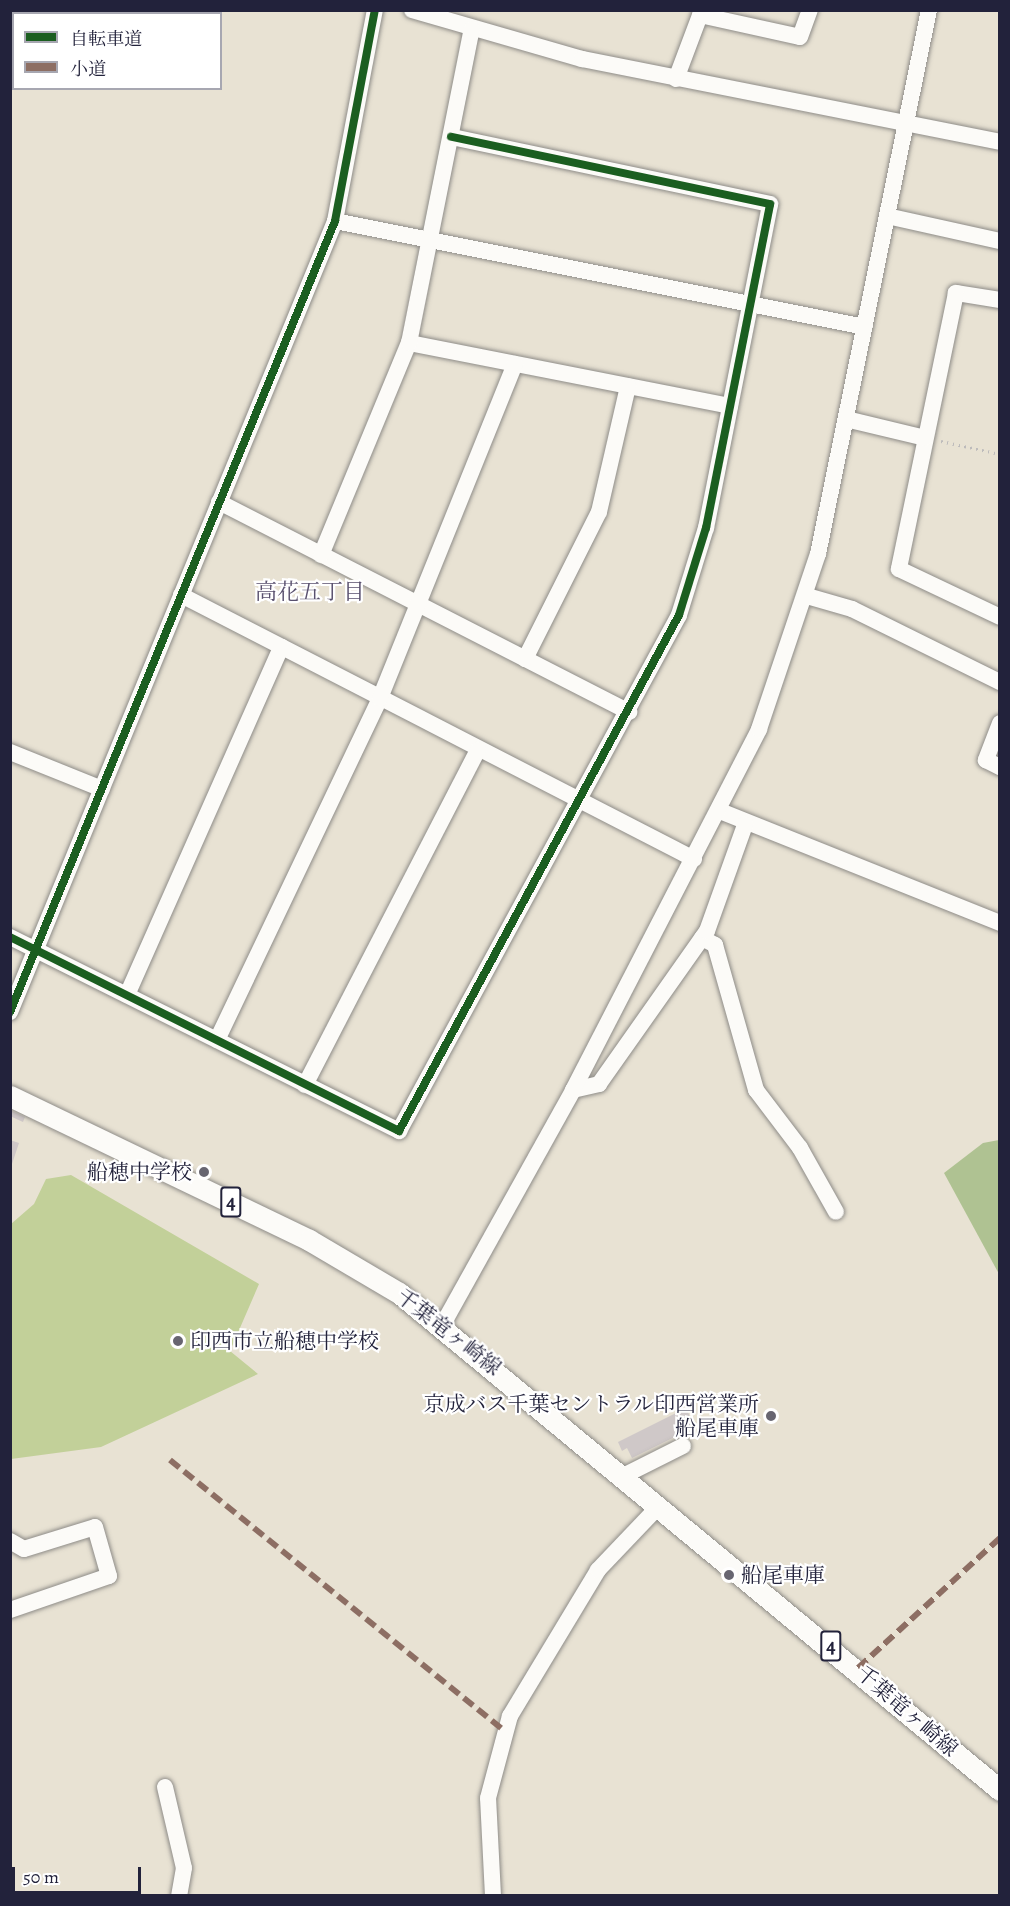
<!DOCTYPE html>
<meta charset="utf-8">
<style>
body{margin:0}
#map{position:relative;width:1010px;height:1906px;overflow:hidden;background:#e8e2d3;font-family:Alegreya,"Noto Serif JP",serif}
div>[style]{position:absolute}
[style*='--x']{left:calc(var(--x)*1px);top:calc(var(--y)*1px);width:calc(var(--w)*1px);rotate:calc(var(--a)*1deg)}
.green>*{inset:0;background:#c2d099}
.forest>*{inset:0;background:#afc292}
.building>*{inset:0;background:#cfc8c8}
.path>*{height:3px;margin-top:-1.5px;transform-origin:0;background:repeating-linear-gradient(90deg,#bdbbbb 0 1.5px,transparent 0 6px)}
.roads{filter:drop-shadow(0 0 2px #8e8c88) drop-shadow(0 0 2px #8e8c88)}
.minor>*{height:16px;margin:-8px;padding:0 8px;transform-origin:8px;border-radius:8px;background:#fcfbf8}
.major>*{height:21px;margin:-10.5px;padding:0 10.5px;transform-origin:10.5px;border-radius:10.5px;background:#fcfbf8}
.quiet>*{height:6px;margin-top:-3px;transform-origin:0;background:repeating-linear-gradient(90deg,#8d6e63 0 12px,transparent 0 18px)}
.cycleway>*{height:8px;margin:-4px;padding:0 4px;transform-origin:4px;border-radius:4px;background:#1b5e20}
.dots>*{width:16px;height:16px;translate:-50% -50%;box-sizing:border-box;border:3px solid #fff;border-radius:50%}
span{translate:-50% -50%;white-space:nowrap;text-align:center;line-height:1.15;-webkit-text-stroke:4.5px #fff;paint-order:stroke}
.shield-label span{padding:2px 4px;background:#fff;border:2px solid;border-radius:4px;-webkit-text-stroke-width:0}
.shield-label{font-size:20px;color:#22223b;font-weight:700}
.poi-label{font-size:21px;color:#22223b}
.right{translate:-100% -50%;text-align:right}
.left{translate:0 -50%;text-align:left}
.street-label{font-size:21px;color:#22223b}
.neighbourhood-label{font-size:22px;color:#59506e}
.frame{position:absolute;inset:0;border:12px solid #22223b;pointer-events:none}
.legend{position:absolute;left:12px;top:12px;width:210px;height:78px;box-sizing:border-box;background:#fff;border:2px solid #a7a7b1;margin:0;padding:8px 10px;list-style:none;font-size:18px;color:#22223b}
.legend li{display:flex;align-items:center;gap:12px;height:30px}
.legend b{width:30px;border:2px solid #a7a7b1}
.scale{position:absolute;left:12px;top:1867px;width:129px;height:27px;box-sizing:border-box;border:3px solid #22223b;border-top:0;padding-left:8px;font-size:18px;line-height:21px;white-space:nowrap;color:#22223b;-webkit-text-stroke:4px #fff;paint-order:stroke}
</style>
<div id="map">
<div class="green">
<i style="clip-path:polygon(71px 1175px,259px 1284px,230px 1351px,258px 1374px,101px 1447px,11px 1459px,11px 1224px,34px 1204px,46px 1179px)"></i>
</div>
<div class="forest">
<i style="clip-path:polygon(999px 1140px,1000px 1140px,999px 1274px,944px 1173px,983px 1143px)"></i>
</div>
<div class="building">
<i style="clip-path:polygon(10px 1110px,25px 1117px,23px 1122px,10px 1116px)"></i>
<i style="clip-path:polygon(10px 1140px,19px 1143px,11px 1167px,10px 1167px)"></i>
<i style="clip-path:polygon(686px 1408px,695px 1427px,632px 1458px,627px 1448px,622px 1451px,618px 1442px)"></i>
</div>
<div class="path">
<i style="--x:941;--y:441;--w:60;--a:12.4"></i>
</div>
<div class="roads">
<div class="minor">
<i style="--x:412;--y:10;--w:177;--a:16.1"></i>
<i style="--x:582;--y:59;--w:426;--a:11.2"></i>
<i style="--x:700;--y:15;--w:102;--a:12.4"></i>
<i style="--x:800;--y:37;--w:29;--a:-70"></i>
<i style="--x:676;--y:79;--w:74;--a:-69.4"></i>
<i style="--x:887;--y:216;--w:116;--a:12.5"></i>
<i style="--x:335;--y:221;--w:540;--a:11.31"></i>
<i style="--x:1000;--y:300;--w:45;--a:-171"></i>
<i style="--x:956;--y:293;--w:282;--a:101.7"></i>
<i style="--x:899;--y:569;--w:112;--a:25.4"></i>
<i style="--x:409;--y:343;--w:327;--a:11.1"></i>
<i style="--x:846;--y:419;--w:81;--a:13.5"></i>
<i style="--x:219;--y:502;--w:461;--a:27.1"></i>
<i style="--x:321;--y:555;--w:230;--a:-67.5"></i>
<i style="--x:409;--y:343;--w:320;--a:-78.7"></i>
<i style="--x:181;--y:595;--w:577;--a:27.23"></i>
<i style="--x:807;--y:596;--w:47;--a:16.1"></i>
<i style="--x:852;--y:609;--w:165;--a:26.3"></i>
<i style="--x:525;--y:659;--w:165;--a:-63.3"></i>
<i style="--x:599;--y:512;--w:129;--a:-77"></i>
<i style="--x:1000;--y:723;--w:40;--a:111"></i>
<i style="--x:986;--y:760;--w:16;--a:27"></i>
<i style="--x:10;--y:752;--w:99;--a:21.9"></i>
<i style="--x:720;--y:811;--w:302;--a:21.8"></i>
<i style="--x:10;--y:937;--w:435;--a:26.5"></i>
<i style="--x:399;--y:1131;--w:587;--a:-61.51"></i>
<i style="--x:679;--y:615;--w:91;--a:-72.8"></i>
<i style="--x:706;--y:528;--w:330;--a:-78.8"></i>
<i style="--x:770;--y:204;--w:326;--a:-168.1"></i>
<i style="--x:702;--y:938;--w:15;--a:28"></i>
<i style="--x:715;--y:945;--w:151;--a:74.2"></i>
<i style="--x:756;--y:1090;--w:73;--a:52.8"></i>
<i style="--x:800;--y:1148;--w:73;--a:60.6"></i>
<i style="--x:127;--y:995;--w:381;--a:-66.1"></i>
<i style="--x:10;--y:1012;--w:855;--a:-67.66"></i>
<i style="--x:335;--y:221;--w:215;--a:-79.3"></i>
<i style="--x:217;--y:1040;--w:379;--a:-64.5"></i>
<i style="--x:380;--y:698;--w:360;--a:-68"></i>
<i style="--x:305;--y:1085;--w:377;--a:-62.7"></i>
<i style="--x:573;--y:1090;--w:27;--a:-13"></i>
<i style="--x:599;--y:1084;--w:187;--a:-54.8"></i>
<i style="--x:707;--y:931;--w:113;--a:-70.3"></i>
<i style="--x:443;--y:1324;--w:268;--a:-60.9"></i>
<i style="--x:573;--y:1090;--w:406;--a:-62.7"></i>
<i style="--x:759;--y:729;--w:185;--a:-71.4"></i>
<i style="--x:818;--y:554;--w:555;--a:-78.47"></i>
<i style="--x:623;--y:1476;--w:67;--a:-26.6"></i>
<i style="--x:10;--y:1541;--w:16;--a:30"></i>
<i style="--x:24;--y:1549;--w:74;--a:-17.2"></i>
<i style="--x:95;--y:1527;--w:51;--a:74.1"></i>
<i style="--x:109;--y:1576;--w:105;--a:161"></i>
<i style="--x:165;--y:1787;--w:83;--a:76.8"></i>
<i style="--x:184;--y:1868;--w:28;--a:100"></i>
<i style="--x:493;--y:1896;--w:98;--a:-92.9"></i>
<i style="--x:488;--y:1798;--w:85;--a:-75"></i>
<i style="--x:510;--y:1716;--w:170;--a:-58.9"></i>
<i style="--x:598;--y:1570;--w:88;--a:-46.4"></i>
</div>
<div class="major">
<i style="--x:10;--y:1096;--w:332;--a:25.7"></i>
<i style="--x:309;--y:1240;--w:104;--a:30.5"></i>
<i style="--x:399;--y:1293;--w:780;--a:39.59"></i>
</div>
</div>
<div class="quiet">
<i style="--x:170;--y:1460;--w:431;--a:39"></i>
<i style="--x:858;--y:1668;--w:193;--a:-42.5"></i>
</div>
<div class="cycleway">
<i style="--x:10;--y:937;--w:435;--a:26.5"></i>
<i style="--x:399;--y:1131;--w:587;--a:-61.51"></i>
<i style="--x:679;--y:615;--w:91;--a:-72.8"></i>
<i style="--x:706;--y:528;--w:330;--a:-78.8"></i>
<i style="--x:770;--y:204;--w:326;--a:-168.1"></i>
<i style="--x:10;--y:1012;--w:855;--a:-67.66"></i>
<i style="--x:335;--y:221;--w:215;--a:-79.3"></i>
</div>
<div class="dots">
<i style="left:204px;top:1172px;background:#676570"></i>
<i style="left:178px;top:1341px;background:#676570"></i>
<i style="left:771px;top:1416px;background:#676570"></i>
<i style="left:729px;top:1575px;background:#676570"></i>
</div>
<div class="shield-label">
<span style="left:231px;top:1202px">4</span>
<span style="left:831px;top:1646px">4</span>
</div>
<div class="poi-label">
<span class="right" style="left:192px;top:1172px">船穂中学校</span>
<span class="left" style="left:190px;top:1341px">印西市立船穂中学校</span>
<span class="right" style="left:759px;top:1416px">京成バス千葉セントラル印西営業所<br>船尾車庫</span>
<span class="left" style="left:741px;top:1575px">船尾車庫</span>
</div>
<div class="street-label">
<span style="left:449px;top:1332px;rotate:38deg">千葉竜ヶ崎線</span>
<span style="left:907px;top:1711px;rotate:41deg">千葉竜ヶ崎線</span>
</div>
<div class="neighbourhood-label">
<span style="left:310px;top:593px">高花五丁目</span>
</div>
<div class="frame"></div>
<ul class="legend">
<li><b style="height:8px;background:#1b5e20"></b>自転車道</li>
<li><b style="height:8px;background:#8d6e63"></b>小道</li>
</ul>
<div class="scale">50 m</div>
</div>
